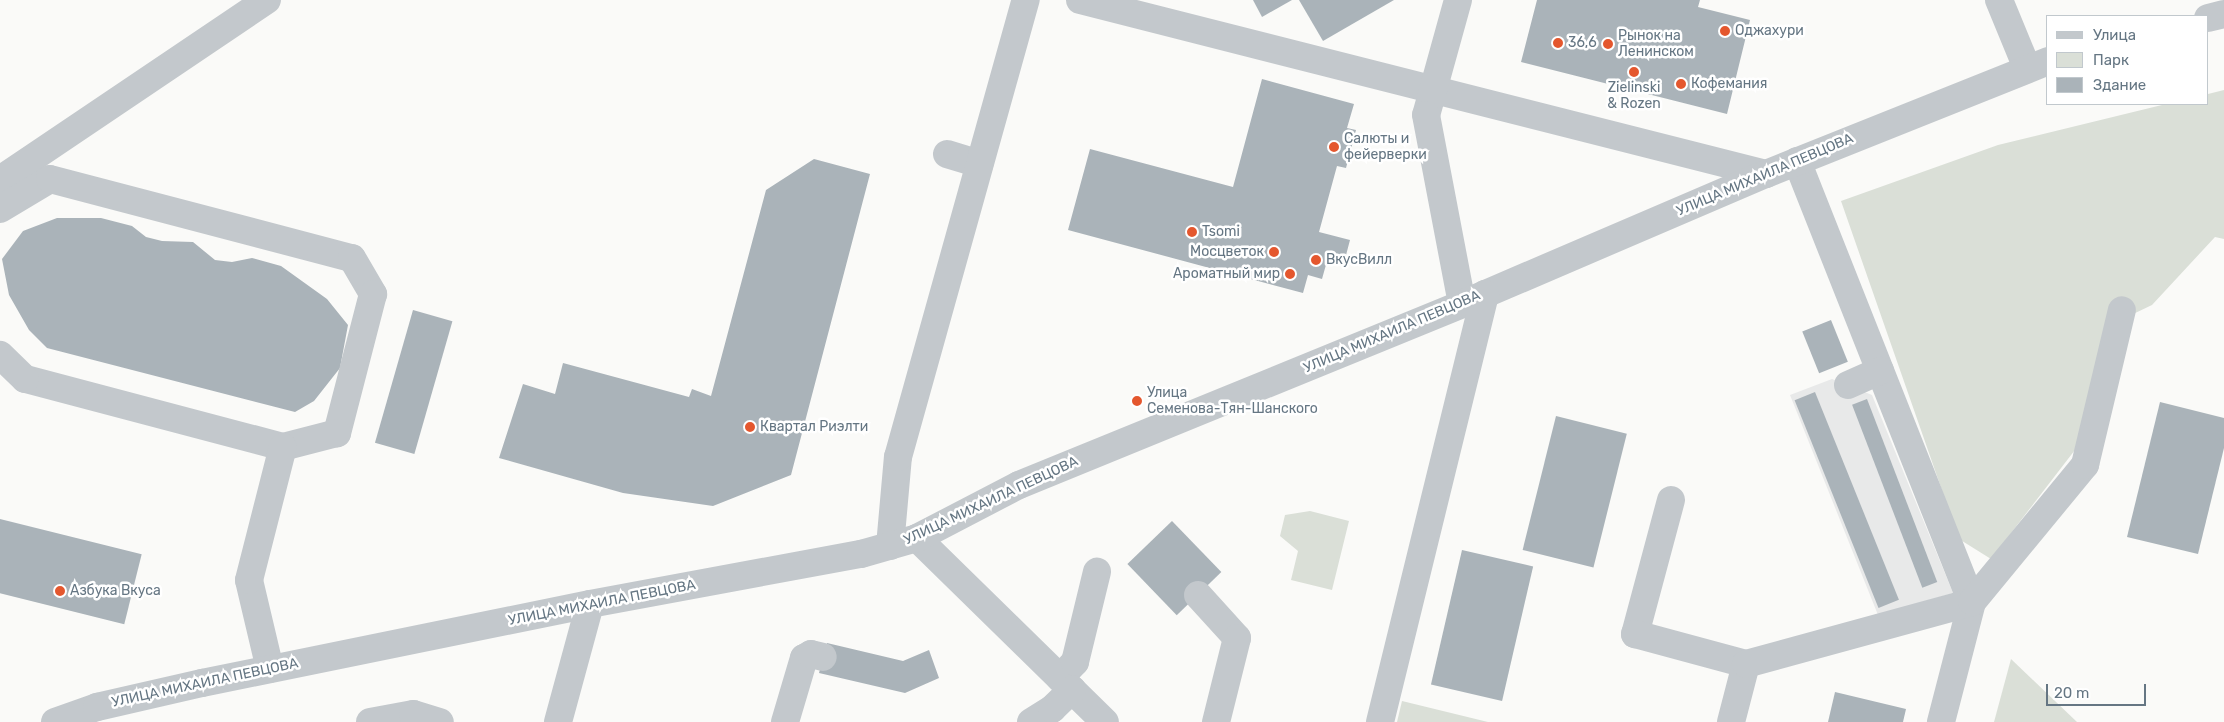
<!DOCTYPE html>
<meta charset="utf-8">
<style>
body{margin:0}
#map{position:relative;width:2224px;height:722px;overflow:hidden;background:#fafaf8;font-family:Rubik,sans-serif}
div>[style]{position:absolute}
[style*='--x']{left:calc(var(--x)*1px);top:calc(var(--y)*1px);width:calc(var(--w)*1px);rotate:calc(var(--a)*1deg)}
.built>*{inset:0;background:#e8e9e9}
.green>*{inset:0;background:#dadfd7}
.building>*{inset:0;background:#aab3b9;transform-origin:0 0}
.minor>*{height:28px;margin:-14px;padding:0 14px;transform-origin:14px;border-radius:14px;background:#c3c8cc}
.dots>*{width:14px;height:14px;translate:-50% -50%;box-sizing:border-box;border:2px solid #fff;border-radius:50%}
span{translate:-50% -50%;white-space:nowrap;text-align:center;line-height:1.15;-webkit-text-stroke:5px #fff;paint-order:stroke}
.poi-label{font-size:14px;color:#657683}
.left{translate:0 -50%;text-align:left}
.right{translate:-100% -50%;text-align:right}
.street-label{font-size:14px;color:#657683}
.legend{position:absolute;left:2046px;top:15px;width:162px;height:90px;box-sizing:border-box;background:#fff;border:1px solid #c1c8cd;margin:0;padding:6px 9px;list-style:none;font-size:15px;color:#657683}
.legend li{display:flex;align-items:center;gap:10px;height:25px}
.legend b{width:25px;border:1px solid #c1c8cd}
.scale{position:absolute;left:2046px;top:684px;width:100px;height:22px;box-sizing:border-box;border:2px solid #657683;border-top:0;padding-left:6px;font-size:15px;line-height:18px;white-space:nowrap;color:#657683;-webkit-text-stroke:4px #fff;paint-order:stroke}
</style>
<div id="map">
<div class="built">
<i style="clip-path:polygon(1832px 379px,1872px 395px,1953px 593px,1878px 615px,1790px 395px)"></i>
</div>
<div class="green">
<i style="clip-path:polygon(2224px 90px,2224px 239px,2215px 237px,2152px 305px,2108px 326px,2078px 446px,1991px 559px,1959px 539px,1841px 201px,1998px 145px,2166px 104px,2208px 104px,2208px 94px)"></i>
<i style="clip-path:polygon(1310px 511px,1349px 521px,1332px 590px,1291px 580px,1298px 551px,1280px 536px,1285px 515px)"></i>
<i style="clip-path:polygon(2011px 659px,2077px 722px,1994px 722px)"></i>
<i style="clip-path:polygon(1402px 701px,1488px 722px,1397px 722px)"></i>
</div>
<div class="building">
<i style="clip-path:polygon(1253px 0,1292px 0,1262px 17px)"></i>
<i style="clip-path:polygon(1299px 0,1394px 0,1323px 41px)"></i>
<i style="clip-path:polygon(1537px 0,1700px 0,1698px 7px,1750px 20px,1727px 114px,1521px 62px)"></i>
<i style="clip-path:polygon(1262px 79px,1354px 104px,1347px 128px,1356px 130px,1346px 168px,1337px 166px,1319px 232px,1350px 240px,1345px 259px,1329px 254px,1322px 279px,1308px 275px,1303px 293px,1068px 230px,1090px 149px,1233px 187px)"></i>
<i style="clip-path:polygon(814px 159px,870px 174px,791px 475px,713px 506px,623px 493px,499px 458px,523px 384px,555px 394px,563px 363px,689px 397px,692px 389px,711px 396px,766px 190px)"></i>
<i style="clip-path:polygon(57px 218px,101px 218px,132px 226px,146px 237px,162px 241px,193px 242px,215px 260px,232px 262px,252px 258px,281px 266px,327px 299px,348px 325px,340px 368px,314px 401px,295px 412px,47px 348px,29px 330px,9px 295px,2px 259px,23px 231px)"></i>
<i style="left:413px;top:310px;width:41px;height:138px;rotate:16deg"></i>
<i style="left:1831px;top:320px;width:45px;height:31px;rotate:68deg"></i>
<i style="left:1815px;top:392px;width:224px;height:22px;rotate:68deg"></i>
<i style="left:1867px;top:399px;width:196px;height:16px;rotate:69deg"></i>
<i style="clip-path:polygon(2160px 402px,2224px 418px,2224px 448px,2198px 554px,2127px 537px)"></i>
<i style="left:1556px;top:416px;width:73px;height:138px;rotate:14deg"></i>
<i style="left:0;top:519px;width:146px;height:72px;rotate:14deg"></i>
<i style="left:1172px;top:521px;width:71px;height:62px;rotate:46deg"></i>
<i style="left:1462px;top:550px;width:73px;height:138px;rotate:13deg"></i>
<i style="clip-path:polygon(827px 643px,903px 661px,929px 650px,939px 678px,905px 693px,819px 673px)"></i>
<i style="clip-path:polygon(1835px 692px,1906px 709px,1903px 722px,1828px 722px)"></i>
</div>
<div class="minor">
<i style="--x:1080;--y:0;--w:708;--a:14.23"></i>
<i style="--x:1458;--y:0;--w:119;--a:105.5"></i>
<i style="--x:1426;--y:115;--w:192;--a:79.2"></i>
<i style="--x:1999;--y:0;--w:74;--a:67.6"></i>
<i style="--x:2208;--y:18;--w:16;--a:-14"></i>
<i style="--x:947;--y:154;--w:34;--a:17"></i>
<i style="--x:1797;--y:161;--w:474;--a:68.4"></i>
<i style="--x:1972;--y:602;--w:124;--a:104.5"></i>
<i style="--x:0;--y:180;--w:322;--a:-34"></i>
<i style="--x:0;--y:209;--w:58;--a:-31"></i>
<i style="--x:50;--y:179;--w:312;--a:14.7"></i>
<i style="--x:352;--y:258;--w:42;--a:59.7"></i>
<i style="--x:373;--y:294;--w:144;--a:104.5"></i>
<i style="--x:337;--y:433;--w:56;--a:165.5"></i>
<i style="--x:283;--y:447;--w:267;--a:-165.2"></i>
<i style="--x:25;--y:379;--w:35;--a:-136"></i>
<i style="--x:1848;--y:385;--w:35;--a:-24"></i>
<i style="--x:1671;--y:500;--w:139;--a:105"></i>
<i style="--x:1635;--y:634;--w:115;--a:15.1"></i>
<i style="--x:917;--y:538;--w:263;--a:44.4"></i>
<i style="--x:890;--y:546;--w:89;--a:-84.9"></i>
<i style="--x:898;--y:457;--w:475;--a:-74.4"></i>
<i style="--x:1198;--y:595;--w:58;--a:47.8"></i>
<i style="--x:1237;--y:638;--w:87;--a:104"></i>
<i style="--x:270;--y:669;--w:91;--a:-103.3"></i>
<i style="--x:249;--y:580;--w:137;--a:-75.7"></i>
<i style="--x:1060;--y:678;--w:22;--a:-47"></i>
<i style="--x:1075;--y:662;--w:93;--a:-76.3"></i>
<i style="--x:55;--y:722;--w:45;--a:-19.7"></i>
<i style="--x:97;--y:707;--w:108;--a:-12.9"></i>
<i style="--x:202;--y:683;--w:396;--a:-11.5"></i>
<i style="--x:590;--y:604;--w:276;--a:-10.5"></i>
<i style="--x:861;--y:554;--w:58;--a:-15.9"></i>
<i style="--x:917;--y:538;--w:115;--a:-27.5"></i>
<i style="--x:1019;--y:485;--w:479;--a:-22.2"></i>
<i style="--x:1462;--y:304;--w:331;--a:-23.2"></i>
<i style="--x:1766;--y:174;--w:304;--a:-21.8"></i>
<i style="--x:370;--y:722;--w:44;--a:-10.5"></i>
<i style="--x:413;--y:714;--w:28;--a:17"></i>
<i style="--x:558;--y:722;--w:122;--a:-74.8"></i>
<i style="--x:785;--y:722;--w:67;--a:-73.5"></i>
<i style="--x:804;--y:658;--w:8;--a:-30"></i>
<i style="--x:811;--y:654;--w:12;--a:14"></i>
<i style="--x:1031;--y:722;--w:25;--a:-32"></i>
<i style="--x:1052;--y:709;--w:28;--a:-44"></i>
<i style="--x:1380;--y:722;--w:441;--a:-76.2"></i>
<i style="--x:1731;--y:722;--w:60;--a:-75.5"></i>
<i style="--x:1746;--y:664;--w:234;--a:-15.3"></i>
<i style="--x:1972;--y:602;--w:178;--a:-50.5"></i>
<i style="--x:2085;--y:465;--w:159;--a:-76.6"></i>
</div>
<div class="dots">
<i style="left:1725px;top:31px;background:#e4572e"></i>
<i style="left:1558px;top:43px;background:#e4572e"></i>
<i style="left:1608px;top:44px;background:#e4572e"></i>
<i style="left:1634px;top:72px;background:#e4572e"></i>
<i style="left:1681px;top:84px;background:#e4572e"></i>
<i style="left:1334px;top:147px;background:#e4572e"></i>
<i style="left:1192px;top:232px;background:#e4572e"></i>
<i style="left:1274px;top:252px;background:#e4572e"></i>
<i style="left:1316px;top:260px;background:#e4572e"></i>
<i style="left:1290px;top:274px;background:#e4572e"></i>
<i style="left:1137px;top:401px;background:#e4572e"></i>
<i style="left:750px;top:427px;background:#e4572e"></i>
<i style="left:60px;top:591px;background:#e4572e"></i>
</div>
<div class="poi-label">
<span class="left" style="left:1735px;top:31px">Оджахури</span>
<span class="left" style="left:1618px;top:44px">Рынок на<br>Ленинском</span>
<span class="left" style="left:1568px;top:43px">36,6</span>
<span class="left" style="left:1691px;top:84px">Кофемания</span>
<span style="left:1634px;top:96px">Zielinski<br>&amp; Rozen</span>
<span class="left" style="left:1344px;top:147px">Салюты и<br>фейерверки</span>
<span class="left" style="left:1202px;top:232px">Tsomi</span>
<span class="right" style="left:1264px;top:252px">Мосцветок</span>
<span class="left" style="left:1326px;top:260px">ВкусВилл</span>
<span class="right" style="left:1280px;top:274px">Ароматный мир</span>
<span class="left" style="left:1147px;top:401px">Улица<br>Семенова-Тян-Шанского</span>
<span class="left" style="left:760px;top:427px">Квартал Риэлти</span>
<span class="left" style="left:70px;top:591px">Азбука Вкуса</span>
</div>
<div class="street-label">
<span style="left:1765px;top:175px;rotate:-23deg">УЛИЦА МИХАИЛА ПЕВЦОВА</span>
<span style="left:1392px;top:332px;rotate:-23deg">УЛИЦА МИХАИЛА ПЕВЦОВА</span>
<span style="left:991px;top:501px;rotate:-25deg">УЛИЦА МИХАИЛА ПЕВЦОВА</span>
<span style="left:602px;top:603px;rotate:-11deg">УЛИЦА МИХАИЛА ПЕВЦОВА</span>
<span style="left:205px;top:683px;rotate:-12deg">УЛИЦА МИХАИЛА ПЕВЦОВА</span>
</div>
<ul class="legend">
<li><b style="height:6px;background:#c3c8cc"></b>Улица</li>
<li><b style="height:14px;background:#dadfd7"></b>Парк</li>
<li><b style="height:14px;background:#aab3b9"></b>Здание</li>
</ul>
<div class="scale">20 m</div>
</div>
